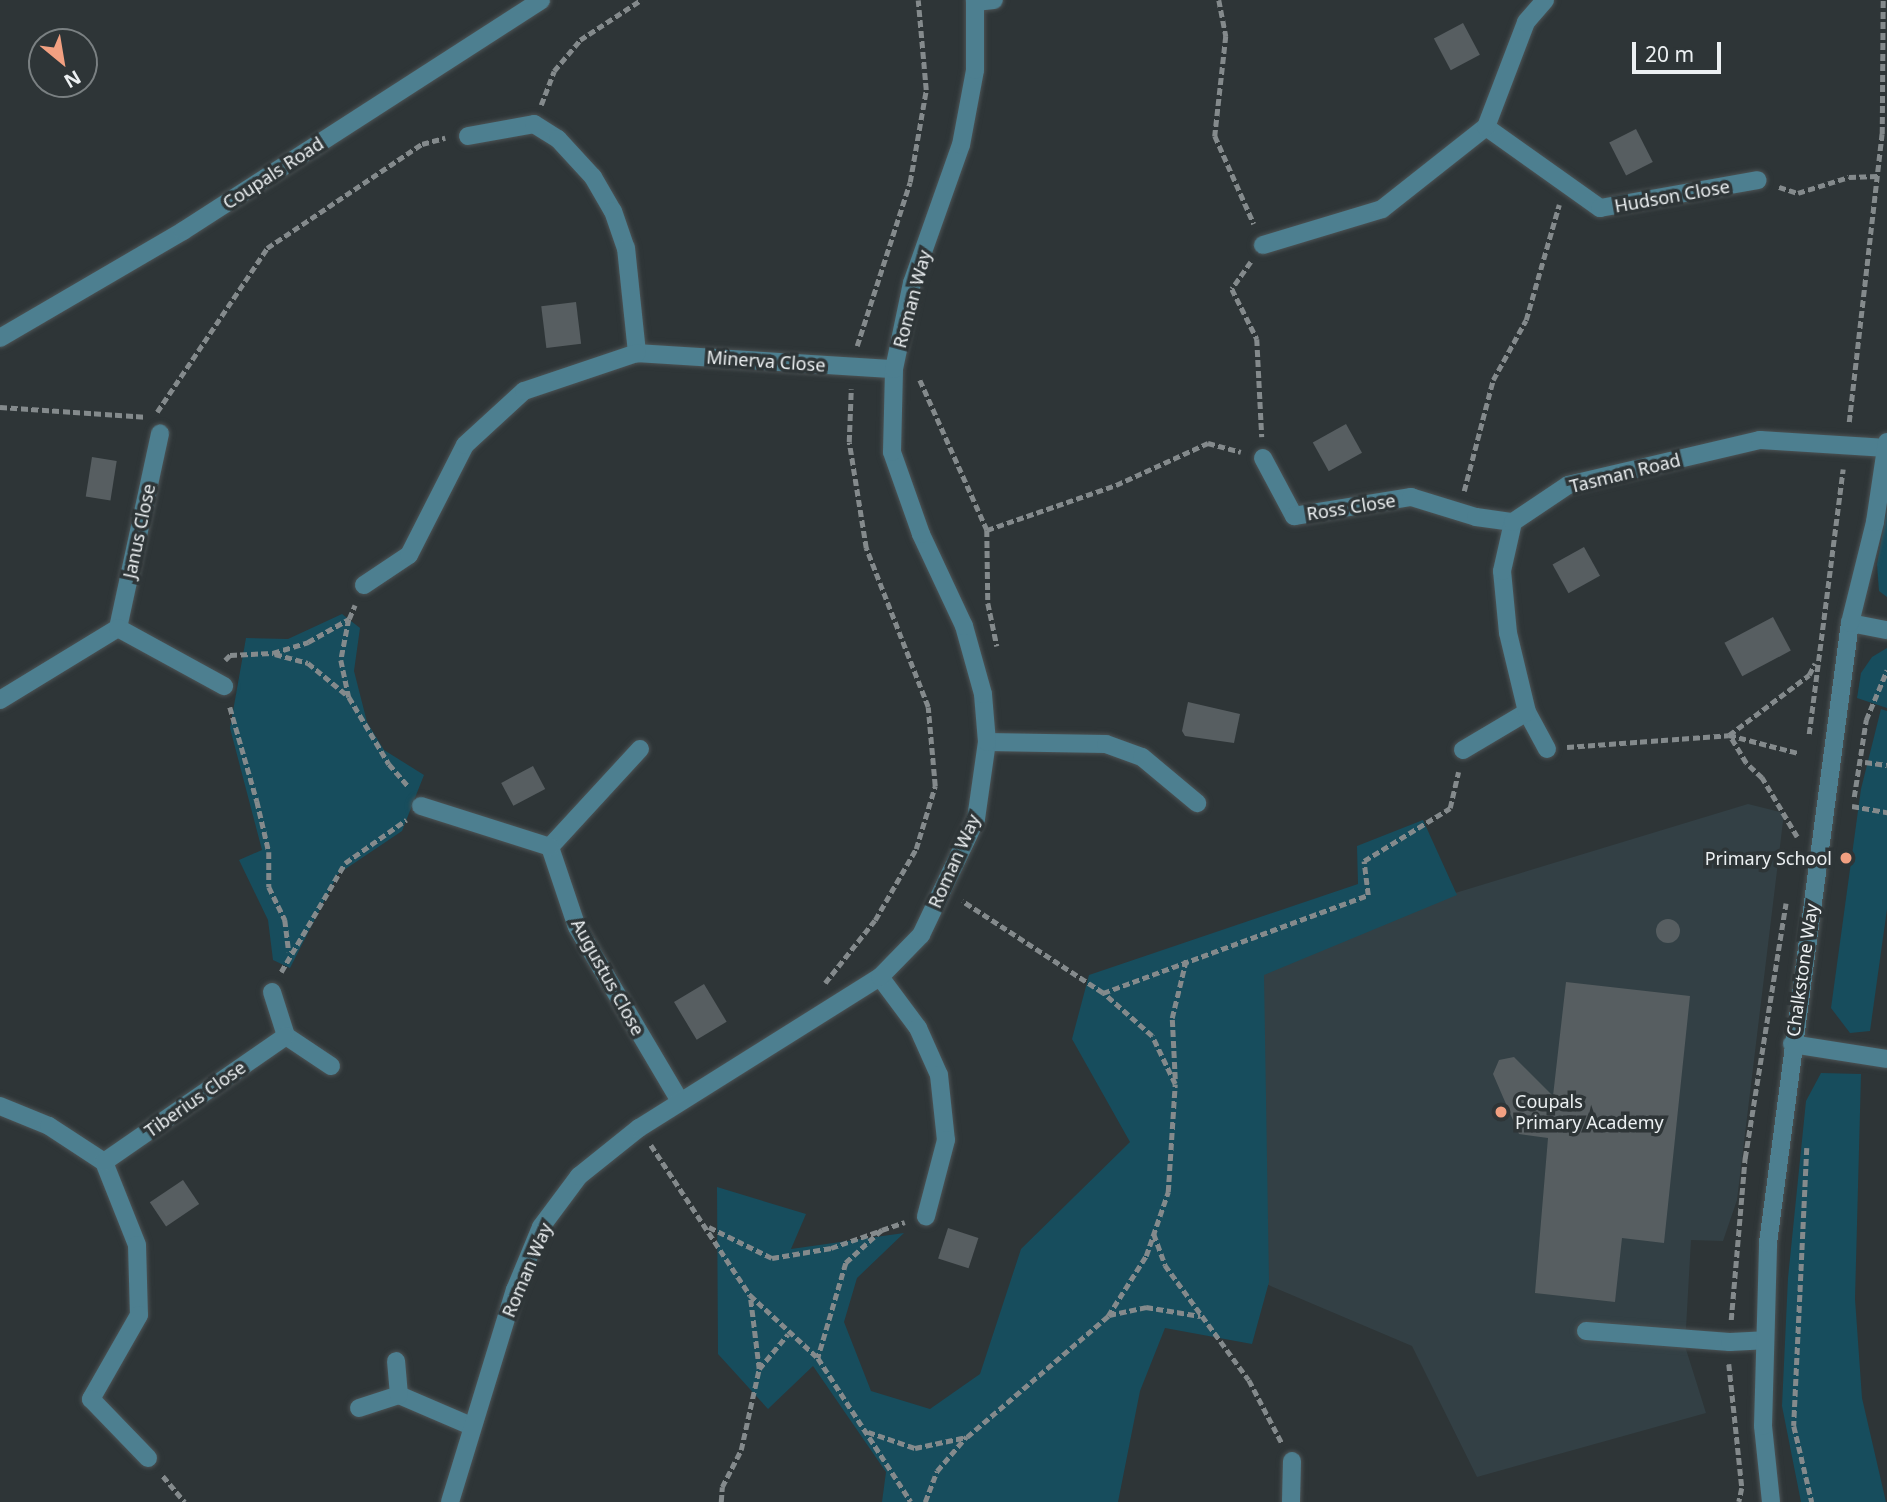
<!DOCTYPE html>
<style>
body{margin:0}
#map{position:relative;width:1887px;height:1502px;overflow:hidden;background:#2e3537;font-family:"Noto Sans",sans-serif}
div>[style]{position:absolute}
[style*='--x']{left:calc(var(--x)*1px);top:calc(var(--y)*1px);width:calc(var(--w)*1px);rotate:calc(var(--a)*1deg)}
.built>*{inset:0;background:#334045}
.green>*{inset:0;background:#174d5d}
.building>*{inset:0;background:#575e61;transform-origin:0 0}
.round{border-radius:50%}
.path>*{height:4.5px;margin-top:-2.25px;transform-origin:0;background:repeating-linear-gradient(90deg,#848a8c 0 7px,transparent 0 10.5px)}
.roads{filter:drop-shadow(0 0 2px #4c5355) drop-shadow(0 0 2px #4c5355)}
.minor>*{height:18px;margin:-9px;padding:0 9px;transform-origin:9px;border-radius:9px;background:#4d7f90}
.dots>*{width:19px;height:19px;translate:-50% -50%;box-sizing:border-box;border:4px solid #2e3537;border-radius:50%}
span{translate:-50% -50%;white-space:nowrap;text-align:center;line-height:1.15;-webkit-text-stroke:7px #2e3537;paint-order:stroke}
.street-label{font-size:18px;color:#ecf0f2}
.poi-label{font-size:18px;color:#ecf0f2}
.right{translate:-100% -50%;text-align:right}
.left{translate:0 -50%;text-align:left}
.north{position:absolute;left:28px;top:28px;width:70px;height:70px;box-sizing:border-box;background:#2e3537;border:2px solid #7a8082;border-radius:50%;rotate:150deg;font-size:19px;font-weight:700;line-height:28px;text-align:center;color:#ecf0f2}
.north::after{content:'';display:block;margin:auto;width:24px;height:32px;background:#f2a081;clip-path:polygon(50% 0,100% 100%,50% 72%,0 100%)}
.scale{position:absolute;left:1632px;top:42px;width:89px;height:32px;box-sizing:border-box;border:4px solid #ecf0f2;border-top:0;padding-left:9px;font-size:21px;line-height:24px;white-space:nowrap;color:#ecf0f2;-webkit-text-stroke:5px #2e3537;paint-order:stroke}
</style>
<div id="map">
<div class="built">
<i style="clip-path:polygon(1748px 804px,1784px 813px,1737px 1200px,1723px 1241px,1691px 1240px,1685px 1346px,1706px 1413px,1477px 1477px,1412px 1346px,1240px 1273px,1202px 970px)"></i>
</div>
<div class="green">
<i style="clip-path:polygon(1887px 509px,1887px 597px,1879px 591px,1877px 564px)"></i>
<i style="clip-path:polygon(342px 614px,360px 628px,354px 671px,367px 722px,384px 750px,424px 775px,402px 831px,338px 874px,290px 968px,273px 960px,268px 920px,239px 860px,262px 850px,230px 728px,246px 638px,288px 639px)"></i>
<i style="clip-path:polygon(1887px 648px,1887px 708px,1857px 698px,1861px 673px,1872px 657px)"></i>
<i style="clip-path:polygon(1881px 709px,1887px 711px,1887px 909px,1870px 1031px,1850px 1033px,1831px 1008px,1861px 789px)"></i>
<i style="clip-path:polygon(1423px 820px,1457px 895px,1264px 975px,1269px 1282px,1252px 1344px,1165px 1328px,1140px 1391px,1118px 1502px,882px 1502px,886px 1472px,813px 1366px,768px 1409px,718px 1354px,717px 1187px,806px 1214px,791px 1249px,904px 1233px,857px 1278px,844px 1322px,871px 1391px,930px 1409px,980px 1374px,1021px 1249px,1130px 1142px,1072px 1039px,1089px 975px,1358px 884px,1357px 846px)"></i>
<i style="clip-path:polygon(1821px 1073px,1861px 1074px,1855px 1299px,1862px 1398px,1886px 1502px,1801px 1502px,1782px 1406px,1788px 1278px,1806px 1101px)"></i>
</div>
<div class="building">
<i style="left:1463px;top:23px;width:36px;height:33px;rotate:62deg"></i>
<i style="left:1636px;top:129px;width:37px;height:30px;rotate:63deg"></i>
<i style="left:576px;top:302px;width:42px;height:35px;rotate:83deg"></i>
<i style="left:1346px;top:424px;width:33px;height:38px;rotate:61deg"></i>
<i style="left:92px;top:457px;width:25px;height:40px;rotate:9deg"></i>
<i style="left:1584px;top:547px;width:33px;height:36px;rotate:61deg"></i>
<i style="left:1773px;top:617px;width:38px;height:55px;rotate:62deg"></i>
<i style="clip-path:polygon(1188px 702px,1240px 714px,1234px 743px,1185px 736px,1182px 731px)"></i>
<i style="left:533px;top:766px;width:26px;height:36px;rotate:62deg"></i>
<i class="round" style="left:1656px;top:919px;width:24px;height:24px"></i>
<i style="clip-path:polygon(1566px 982px,1690px 996px,1664px 1243px,1622px 1238px,1615px 1302px,1535px 1293px,1548px 1138px,1519px 1134px,1493px 1074px,1499px 1060px,1514px 1057px,1553px 1096px)"></i>
<i style="left:704px;top:984px;width:44px;height:35px;rotate:59deg"></i>
<i style="left:183px;top:1180px;width:29px;height:40px;rotate:56deg"></i>
<i style="left:948px;top:1228px;width:32px;height:32px;rotate:18deg"></i>
</div>
<div class="path">
<i style="--x:1219;--y:0;--w:37;--a:79"></i>
<i style="--x:1226;--y:36;--w:101;--a:96.3"></i>
<i style="--x:1215;--y:136;--w:96;--a:66.1"></i>
<i style="--x:541;--y:105;--w:36;--a:-69"></i>
<i style="--x:554;--y:71;--w:40;--a:-50"></i>
<i style="--x:580;--y:40;--w:73;--a:-33.3"></i>
<i style="--x:1779;--y:187;--w:20;--a:18"></i>
<i style="--x:1798;--y:193;--w:53;--a:-17.4"></i>
<i style="--x:1849;--y:177;--w:29;--a:-2"></i>
<i style="--x:1251;--y:262;--w:33;--a:125"></i>
<i style="--x:1232;--y:289;--w:56;--a:63.4"></i>
<i style="--x:1257;--y:339;--w:98;--a:87.1"></i>
<i style="--x:857;--y:346;--w:172;--a:-72.1"></i>
<i style="--x:910;--y:182;--w:93;--a:-80.1"></i>
<i style="--x:926;--y:90;--w:90;--a:-95.1"></i>
<i style="--x:920;--y:380;--w:164;--a:65.9"></i>
<i style="--x:987;--y:530;--w:73;--a:89.2"></i>
<i style="--x:988;--y:603;--w:44;--a:78.2"></i>
<i style="--x:0;--y:407;--w:145;--a:3.9"></i>
<i style="--x:157;--y:412;--w:197;--a:-56.1"></i>
<i style="--x:267;--y:248;--w:187;--a:-33.9"></i>
<i style="--x:422;--y:144;--w:24;--a:-15"></i>
<i style="--x:1849;--y:422;--w:290;--a:-83.5"></i>
<i style="--x:1882;--y:134;--w:134;--a:-89.6"></i>
<i style="--x:1464;--y:491;--w:115;--a:-75.4"></i>
<i style="--x:1493;--y:380;--w:68;--a:-61.2"></i>
<i style="--x:1526;--y:320;--w:120;--a:-74"></i>
<i style="--x:987;--y:530;--w:137;--a:-19.2"></i>
<i style="--x:1116;--y:485;--w:101;--a:-24.5"></i>
<i style="--x:1208;--y:443;--w:34;--a:15"></i>
<i style="--x:349;--y:619;--w:42;--a:101"></i>
<i style="--x:341;--y:660;--w:38;--a:78"></i>
<i style="--x:349;--y:697;--w:78;--a:59.2"></i>
<i style="--x:389;--y:764;--w:30;--a:49"></i>
<i style="--x:275;--y:654;--w:34;--a:15"></i>
<i style="--x:308;--y:663;--w:52;--a:39.5"></i>
<i style="--x:225;--y:660;--w:7;--a:-45"></i>
<i style="--x:230;--y:655;--w:43;--a:-2.7"></i>
<i style="--x:273;--y:653;--w:37;--a:-17"></i>
<i style="--x:308;--y:642;--w:47;--a:-29.3"></i>
<i style="--x:349;--y:619;--w:15;--a:-67"></i>
<i style="--x:230;--y:707;--w:98;--a:74"></i>
<i style="--x:257;--y:801;--w:52;--a:76.8"></i>
<i style="--x:269;--y:852;--w:35;--a:90"></i>
<i style="--x:269;--y:887;--w:37;--a:64"></i>
<i style="--x:285;--y:920;--w:32;--a:83"></i>
<i style="--x:1809;--y:734;--w:267;--a:-82.7"></i>
<i style="--x:1567;--y:747;--w:162;--a:-4.2"></i>
<i style="--x:1729;--y:735;--w:71;--a:14.6"></i>
<i style="--x:1865;--y:762;--w:22;--a:8"></i>
<i style="--x:1854;--y:797;--w:78;--a:-81.1"></i>
<i style="--x:1866;--y:720;--w:54;--a:-67.2"></i>
<i style="--x:1852;--y:806;--w:36;--a:10"></i>
<i style="--x:1797;--y:837;--w:69;--a:-120.7"></i>
<i style="--x:1762;--y:778;--w:22;--a:-137"></i>
<i style="--x:1746;--y:763;--w:33;--a:-121"></i>
<i style="--x:1729;--y:735;--w:100;--a:-36.9"></i>
<i style="--x:1809;--y:675;--w:13;--a:-63"></i>
<i style="--x:281;--y:972;--w:126;--a:-59.6"></i>
<i style="--x:345;--y:863;--w:75;--a:-35.2"></i>
<i style="--x:825;--y:983;--w:80;--a:-51.6"></i>
<i style="--x:875;--y:920;--w:82;--a:-60"></i>
<i style="--x:916;--y:849;--w:66;--a:-73.2"></i>
<i style="--x:935;--y:786;--w:79;--a:-95.1"></i>
<i style="--x:928;--y:707;--w:171;--a:-111.3"></i>
<i style="--x:866;--y:548;--w:107;--a:-99.1"></i>
<i style="--x:849;--y:442;--w:53;--a:-87.8"></i>
<i style="--x:1103;--y:993;--w:283;--a:-20.3"></i>
<i style="--x:1368;--y:895;--w:34;--a:-97"></i>
<i style="--x:1364;--y:861;--w:101;--a:-31.6"></i>
<i style="--x:1450;--y:808;--w:37;--a:-77"></i>
<i style="--x:1175;--y:1079;--w:61;--a:-92.8"></i>
<i style="--x:1172;--y:1018;--w:60;--a:-76.4"></i>
<i style="--x:651;--y:1145;--w:180;--a:56.6"></i>
<i style="--x:750;--y:1295;--w:93;--a:42.8"></i>
<i style="--x:818;--y:1358;--w:171;--a:57.1"></i>
<i style="--x:1807;--y:1148;--w:278;--a:92.7"></i>
<i style="--x:1794;--y:1426;--w:78;--a:76.7"></i>
<i style="--x:709;--y:1227;--w:70;--a:26.2"></i>
<i style="--x:772;--y:1258;--w:60;--a:-9.6"></i>
<i style="--x:831;--y:1248;--w:54;--a:-19.4"></i>
<i style="--x:882;--y:1230;--w:49;--a:137.5"></i>
<i style="--x:846;--y:1263;--w:99;--a:106.4"></i>
<i style="--x:882;--y:1230;--w:24;--a:-19"></i>
<i style="--x:1154;--y:1234;--w:33;--a:70"></i>
<i style="--x:1165;--y:1265;--w:142;--a:53.9"></i>
<i style="--x:1249;--y:1380;--w:71;--a:62.4"></i>
<i style="--x:1109;--y:1315;--w:38;--a:-12"></i>
<i style="--x:1146;--y:1307;--w:55;--a:9.5"></i>
<i style="--x:1731;--y:1320;--w:163;--a:-85.1"></i>
<i style="--x:1745;--y:1158;--w:258;--a:-80.9"></i>
<i style="--x:1729;--y:1364;--w:125;--a:84"></i>
<i style="--x:1742;--y:1488;--w:14;--a:102"></i>
<i style="--x:759;--y:1369;--w:45;--a:-50.4"></i>
<i style="--x:868;--y:1432;--w:50;--a:18.8"></i>
<i style="--x:915;--y:1448;--w:53;--a:-11.9"></i>
<i style="--x:967;--y:1437;--w:186;--a:-40.6"></i>
<i style="--x:1108;--y:1316;--w:71;--a:-57.7"></i>
<i style="--x:1146;--y:1256;--w:68;--a:-71"></i>
<i style="--x:1168;--y:1192;--w:108;--a:-86.3"></i>
<i style="--x:1175;--y:1084;--w:53;--a:-115.6"></i>
<i style="--x:1152;--y:1036;--w:65;--a:-138.7"></i>
<i style="--x:1103;--y:993;--w:168;--a:-146.9"></i>
<i style="--x:163;--y:1476;--w:34;--a:50"></i>
<i style="--x:721;--y:1502;--w:15;--a:-86"></i>
<i style="--x:722;--y:1487;--w:42;--a:-62.8"></i>
<i style="--x:741;--y:1450;--w:83;--a:-77.5"></i>
<i style="--x:759;--y:1369;--w:74;--a:-97"></i>
<i style="--x:925;--y:1502;--w:33;--a:-69"></i>
<i style="--x:937;--y:1471;--w:45;--a:-49.5"></i>
</div>
<div class="roads">
<div class="minor">
<i style="--x:975;--y:2;--w:19;--a:-6"></i>
<i style="--x:1486;--y:127;--w:140;--a:35.4"></i>
<i style="--x:1600;--y:208;--w:160;--a:-10"></i>
<i style="--x:468;--y:136;--w:67;--a:-10.3"></i>
<i style="--x:534;--y:124;--w:28;--a:32"></i>
<i style="--x:558;--y:139;--w:52;--a:47.4"></i>
<i style="--x:593;--y:177;--w:39;--a:60"></i>
<i style="--x:613;--y:211;--w:39;--a:71"></i>
<i style="--x:626;--y:248;--w:106;--a:84"></i>
<i style="--x:637;--y:353;--w:257;--a:3.6"></i>
<i style="--x:1263;--y:245;--w:124;--a:-16.8"></i>
<i style="--x:1382;--y:209;--w:132;--a:-38.3"></i>
<i style="--x:1486;--y:127;--w:112;--a:-69.1"></i>
<i style="--x:1526;--y:22;--w:29;--a:-49"></i>
<i style="--x:0;--y:338;--w:212;--a:-30.3"></i>
<i style="--x:183;--y:231;--w:426;--a:-32.8"></i>
<i style="--x:1263;--y:458;--w:66;--a:61.9"></i>
<i style="--x:1294;--y:516;--w:119;--a:-9.2"></i>
<i style="--x:1411;--y:497;--w:68;--a:17.1"></i>
<i style="--x:1476;--y:517;--w:37;--a:8"></i>
<i style="--x:364;--y:585;--w:54;--a:-33.7"></i>
<i style="--x:409;--y:555;--w:123;--a:-63"></i>
<i style="--x:465;--y:445;--w:80;--a:-42.5"></i>
<i style="--x:524;--y:391;--w:119;--a:-18.6"></i>
<i style="--x:1850;--y:623;--w:38;--a:11"></i>
<i style="--x:118;--y:628;--w:199;--a:-77.8"></i>
<i style="--x:0;--y:700;--w:138;--a:-31.4"></i>
<i style="--x:118;--y:628;--w:121;--a:28.7"></i>
<i style="--x:1527;--y:712;--w:42;--a:61.6"></i>
<i style="--x:987;--y:742;--w:119;--a:1"></i>
<i style="--x:1106;--y:744;--w:38;--a:20"></i>
<i style="--x:1142;--y:757;--w:72;--a:39.9"></i>
<i style="--x:640;--y:749;--w:133;--a:132.6"></i>
<i style="--x:550;--y:847;--w:84;--a:71.4"></i>
<i style="--x:577;--y:927;--w:202;--a:59.4"></i>
<i style="--x:1463;--y:750;--w:74;--a:-30.7"></i>
<i style="--x:1527;--y:712;--w:81;--a:-103.5"></i>
<i style="--x:1508;--y:633;--w:62;--a:-95.5"></i>
<i style="--x:1502;--y:571;--w:50;--a:-77.3"></i>
<i style="--x:1513;--y:522;--w:66;--a:-33.9"></i>
<i style="--x:1568;--y:485;--w:197;--a:-13.2"></i>
<i style="--x:1760;--y:440;--w:127;--a:3.6"></i>
<i style="--x:421;--y:806;--w:135;--a:17.6"></i>
<i style="--x:880;--y:977;--w:64;--a:53.3"></i>
<i style="--x:918;--y:1028;--w:51;--a:65.9"></i>
<i style="--x:939;--y:1075;--w:65;--a:83.9"></i>
<i style="--x:946;--y:1140;--w:79;--a:104.7"></i>
<i style="--x:272;--y:992;--w:46;--a:72.3"></i>
<i style="--x:286;--y:1036;--w:54;--a:33.7"></i>
<i style="--x:1792;--y:1044;--w:96;--a:9"></i>
<i style="--x:0;--y:1106;--w:53;--a:22.2"></i>
<i style="--x:49;--y:1126;--w:66;--a:33.2"></i>
<i style="--x:104;--y:1162;--w:89;--a:68.3"></i>
<i style="--x:137;--y:1245;--w:70;--a:88.4"></i>
<i style="--x:139;--y:1315;--w:97;--a:119.7"></i>
<i style="--x:91;--y:1399;--w:82;--a:46"></i>
<i style="--x:104;--y:1162;--w:221;--a:-34.7"></i>
<i style="--x:1586;--y:1331;--w:144;--a:4.4"></i>
<i style="--x:1730;--y:1342;--w:34;--a:-3"></i>
<i style="--x:399;--y:1395;--w:78;--a:23.3"></i>
<i style="--x:359;--y:1408;--w:42;--a:-18"></i>
<i style="--x:399;--y:1395;--w:34;--a:-95"></i>
<i style="--x:450;--y:1502;--w:222;--a:-73"></i>
<i style="--x:515;--y:1290;--w:68;--a:-67.6"></i>
<i style="--x:541;--y:1227;--w:64;--a:-53.3"></i>
<i style="--x:579;--y:1176;--w:77;--a:-38.7"></i>
<i style="--x:639;--y:1128;--w:284;--a:-32.1"></i>
<i style="--x:880;--y:977;--w:59;--a:-45.7"></i>
<i style="--x:921;--y:935;--w:128;--a:-64.6"></i>
<i style="--x:976;--y:819;--w:78;--a:-81.9"></i>
<i style="--x:987;--y:742;--w:48;--a:-94.8"></i>
<i style="--x:983;--y:694;--w:71;--a:-105.6"></i>
<i style="--x:964;--y:626;--w:102;--a:-115.1"></i>
<i style="--x:921;--y:534;--w:87;--a:-109.5"></i>
<i style="--x:892;--y:452;--w:83;--a:-88.6"></i>
<i style="--x:894;--y:369;--w:88;--a:-78.2"></i>
<i style="--x:912;--y:283;--w:146;--a:-70.5"></i>
<i style="--x:961;--y:145;--w:76;--a:-79.4"></i>
<i style="--x:975;--y:70;--w:70;--a:-90"></i>
<i style="--x:1291;--y:1502;--w:41;--a:-88.6"></i>
<i style="--x:1771;--y:1502;--w:76;--a:-96"></i>
<i style="--x:1763;--y:1426;--w:183;--a:-88.4"></i>
<i style="--x:1768;--y:1243;--w:625;--a:-82.47"></i>
<i style="--x:1850;--y:623;--w:104;--a:-76.1"></i>
<i style="--x:1875;--y:522;--w:81;--a:-81.5"></i>
</div>
</div>
<div class="dots">
<i style="left:1846px;top:858px;background:#f2a081"></i>
<i style="left:1501px;top:1112px;background:#f2a081"></i>
</div>
<div class="street-label">
<span style="left:273px;top:173px;rotate:-33deg">Coupals Road</span>
<span style="left:1672px;top:196px;rotate:-10deg">Hudson Close</span>
<span style="left:912px;top:299px;rotate:-75deg">Roman Way</span>
<span style="left:766px;top:361px;rotate:4deg">Minerva Close</span>
<span style="left:1625px;top:473px;rotate:-14deg">Tasman Road</span>
<span style="left:1351px;top:507px;rotate:-9deg">Ross Close</span>
<span style="left:139px;top:531px;rotate:-78deg">Janus Close</span>
<span style="left:954px;top:861px;rotate:-66deg">Roman Way</span>
<span style="left:1802px;top:970px;rotate:-82deg">Chalkstone Way</span>
<span style="left:608px;top:977px;rotate:61deg">Augustus Close</span>
<span style="left:195px;top:1099px;rotate:-35deg">Tiberius Close</span>
<span style="left:527px;top:1270px;rotate:-67deg">Roman Way</span>
</div>
<div class="poi-label">
<span class="right" style="left:1832px;top:858px">Primary School</span>
<span class="left" style="left:1515px;top:1112px">Coupals<br>Primary Academy</span>
</div>
<div class="north">N</div>
<div class="scale">20 m</div>
</div>
